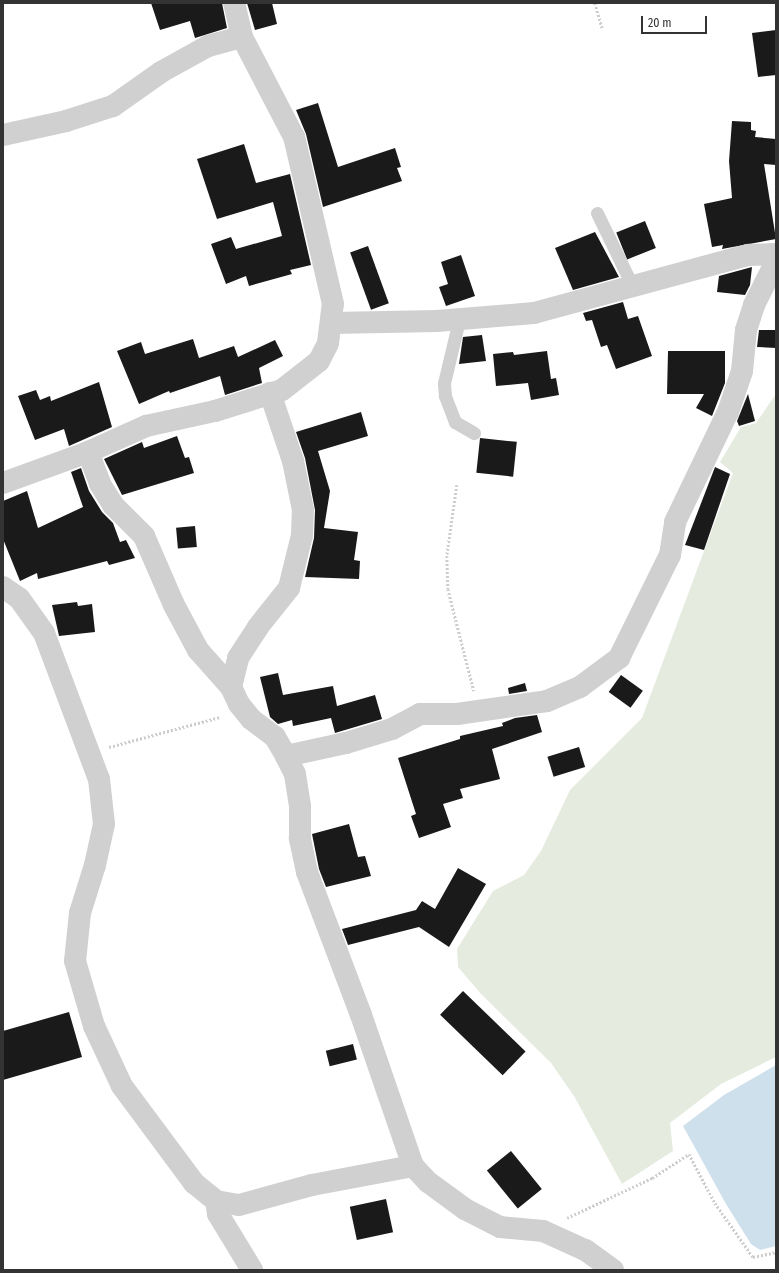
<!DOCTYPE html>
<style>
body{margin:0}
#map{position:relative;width:779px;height:1273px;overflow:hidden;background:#fff;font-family:"Fira Sans Condensed",sans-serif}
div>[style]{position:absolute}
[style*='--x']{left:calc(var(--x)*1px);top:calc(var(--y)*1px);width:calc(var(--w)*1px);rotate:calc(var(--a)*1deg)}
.green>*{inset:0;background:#e5ecdf}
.water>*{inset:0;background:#cfe0ed}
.building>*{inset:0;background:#1a1a1a;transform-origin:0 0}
.path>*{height:2.5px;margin-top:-1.25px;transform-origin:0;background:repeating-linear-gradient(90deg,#cdcdcd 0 2px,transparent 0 4px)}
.lane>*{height:13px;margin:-6.5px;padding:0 6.5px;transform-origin:6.5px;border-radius:6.5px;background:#d0d0d0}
.street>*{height:22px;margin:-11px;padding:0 11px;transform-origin:11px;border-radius:11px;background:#d0d0d0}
span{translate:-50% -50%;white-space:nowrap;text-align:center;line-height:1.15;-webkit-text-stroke:4px #fff;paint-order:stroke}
.frame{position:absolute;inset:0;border:4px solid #333;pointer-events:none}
.scale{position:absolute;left:641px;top:16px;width:66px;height:18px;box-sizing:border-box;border:2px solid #333;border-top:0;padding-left:5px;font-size:12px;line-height:14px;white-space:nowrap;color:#333;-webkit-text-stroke:3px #fff;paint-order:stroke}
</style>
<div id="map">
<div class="green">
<i style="clip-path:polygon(776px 394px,776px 1057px,721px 1084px,670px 1123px,673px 1151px,622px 1184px,574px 1096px,551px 1063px,481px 994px,458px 967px,457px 949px,493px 891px,524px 875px,541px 851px,570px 790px,642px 718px,733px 473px,720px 462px,741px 427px,756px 423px)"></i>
</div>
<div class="water">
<i style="clip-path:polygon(776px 1065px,776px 1246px,760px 1250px,751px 1244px,726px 1204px,683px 1126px,724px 1095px)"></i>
</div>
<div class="building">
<i style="clip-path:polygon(151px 3px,222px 3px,227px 28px,195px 38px,190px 21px,160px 30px)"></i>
<i style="clip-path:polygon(247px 3px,272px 3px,277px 24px,255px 30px)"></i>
<i style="clip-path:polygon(776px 30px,776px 75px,758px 77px,752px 33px)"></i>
<i style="clip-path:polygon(318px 103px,338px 167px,395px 148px,401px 167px,397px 168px,402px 181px,323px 207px,306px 134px,296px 110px)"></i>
<i style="clip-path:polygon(732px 121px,751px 122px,751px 130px,756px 131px,755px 137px,776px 139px,776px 165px,764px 164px,776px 239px,722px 249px,723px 245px,712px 247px,704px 204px,732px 198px,729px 161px)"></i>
<i style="clip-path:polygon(244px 144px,256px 183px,290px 174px,311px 265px,290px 270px,292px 274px,249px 286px,246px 276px,226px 284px,211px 244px,231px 237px,236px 249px,282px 236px,273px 202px,217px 219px,197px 159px)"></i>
<i style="left:645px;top:221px;width:29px;height:31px;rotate:68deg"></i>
<i style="clip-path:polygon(595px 232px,619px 277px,573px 290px,555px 248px)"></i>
<i style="left:368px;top:246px;width:61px;height:19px;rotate:70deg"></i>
<i style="clip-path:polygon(461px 255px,475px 296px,446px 306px,439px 287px,448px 284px,441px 262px)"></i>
<i style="clip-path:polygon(752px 267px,750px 285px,745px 295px,717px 292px,719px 276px)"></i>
<i style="clip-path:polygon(623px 302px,628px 319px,638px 316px,652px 356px,616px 369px,607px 345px,601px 347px,592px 320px,586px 321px,583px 313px)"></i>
<i style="clip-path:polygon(759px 330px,776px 330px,776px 348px,757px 347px)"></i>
<i style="clip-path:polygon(482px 335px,486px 361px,459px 364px,463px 337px)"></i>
<i style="clip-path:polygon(193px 339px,199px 358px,234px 346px,238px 357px,275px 340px,283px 356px,259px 368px,262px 383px,225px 395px,220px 376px,170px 393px,169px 391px,139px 404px,117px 351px,141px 342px,145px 354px)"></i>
<i style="clip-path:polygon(547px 351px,551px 379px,556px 378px,559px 395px,531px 400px,528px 383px,496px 386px,493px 354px,513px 352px,514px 355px)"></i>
<i style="clip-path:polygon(668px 351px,725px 351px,725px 383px,712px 416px,696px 408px,704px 394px,667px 394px)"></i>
<i style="clip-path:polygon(99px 382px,112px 427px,69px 446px,64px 429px,35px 440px,18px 396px,36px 390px,40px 400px,50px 396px,51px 401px)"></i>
<i style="clip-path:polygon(748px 394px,755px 421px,739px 426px,737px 421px)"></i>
<i style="clip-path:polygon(361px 412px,368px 436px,318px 451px,330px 491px,324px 528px,358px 532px,354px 560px,360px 561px,359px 579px,305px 577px,314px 538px,315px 510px,305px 458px,296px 432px)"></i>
<i style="clip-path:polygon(177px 436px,185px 458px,189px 457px,194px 473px,122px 495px,104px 459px,142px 442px,144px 448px)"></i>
<i style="left:480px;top:438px;width:37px;height:35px;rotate:6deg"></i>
<i style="clip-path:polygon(715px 467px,730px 474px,704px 550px,685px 545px)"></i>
<i style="clip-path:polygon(81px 468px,89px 491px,102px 512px,113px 523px,120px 542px,126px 540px,135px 558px,109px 565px,107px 561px,38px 579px,37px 573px,20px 581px,3px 539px,3px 501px,27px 491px,38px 528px,83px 507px,71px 472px)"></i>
<i style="left:195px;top:526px;width:21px;height:19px;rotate:85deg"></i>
<i style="clip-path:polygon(77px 602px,78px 606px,92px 604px,95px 632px,59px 636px,52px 605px)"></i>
<i style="clip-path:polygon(278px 673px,283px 695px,333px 686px,337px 706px,375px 695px,382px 719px,335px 733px,331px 718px,293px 726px,292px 720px,278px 724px,270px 717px,260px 677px)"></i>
<i style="left:621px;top:675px;width:27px;height:21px;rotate:36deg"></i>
<i style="clip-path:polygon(525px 683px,527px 691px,509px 694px,508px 688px)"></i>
<i style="clip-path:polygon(537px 715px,542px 732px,492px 749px,500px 779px,460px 789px,463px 798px,443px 804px,451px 827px,419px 838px,411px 816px,416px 814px,398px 758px,460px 739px,460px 736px,503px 726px,502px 723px,515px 718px)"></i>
<i style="left:579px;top:747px;width:21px;height:33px;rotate:73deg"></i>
<i style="clip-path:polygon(349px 824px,358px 857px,365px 856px,371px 876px,326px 887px,319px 869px,312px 834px)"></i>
<i style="clip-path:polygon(458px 868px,486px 884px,449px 947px,419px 927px,348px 945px,342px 929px,416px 910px,422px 901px,435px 909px)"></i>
<i style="left:463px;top:991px;width:87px;height:33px;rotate:44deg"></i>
<i style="clip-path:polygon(69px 1012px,82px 1057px,3px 1080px,3px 1031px)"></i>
<i style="left:353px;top:1044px;width:16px;height:28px;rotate:76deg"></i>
<i style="left:511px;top:1151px;width:49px;height:31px;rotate:51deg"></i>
<i style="left:386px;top:1199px;width:34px;height:37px;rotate:78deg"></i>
</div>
<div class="path">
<i style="--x:595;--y:3;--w:26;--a:74"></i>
<i style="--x:457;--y:485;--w:72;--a:98"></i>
<i style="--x:447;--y:556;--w:33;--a:88"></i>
<i style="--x:448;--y:589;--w:105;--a:75.7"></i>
<i style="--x:109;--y:747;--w:115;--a:-15.1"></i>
<i style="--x:567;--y:1218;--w:94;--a:-25.2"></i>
<i style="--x:652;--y:1178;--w:44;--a:-33"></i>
<i style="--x:689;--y:1154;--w:55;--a:62"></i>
<i style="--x:715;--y:1203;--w:66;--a:54.9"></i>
<i style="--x:753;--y:1257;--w:24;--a:-12"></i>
</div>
<div class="lane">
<i style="--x:597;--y:213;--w:82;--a:64.1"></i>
<i style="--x:459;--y:320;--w:65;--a:103.4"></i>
<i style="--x:444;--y:383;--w:13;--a:86"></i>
<i style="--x:445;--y:396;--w:28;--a:69"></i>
<i style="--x:455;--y:422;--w:22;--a:30"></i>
</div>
<div class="street">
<i style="--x:3;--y:135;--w:65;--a:-12.5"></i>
<i style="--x:66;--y:121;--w:49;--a:-17.7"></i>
<i style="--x:113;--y:106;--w:59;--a:-35.3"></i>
<i style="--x:161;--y:72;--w:54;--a:-29"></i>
<i style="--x:208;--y:46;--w:35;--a:-15"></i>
<i style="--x:332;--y:323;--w:105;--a:-1.1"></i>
<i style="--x:437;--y:321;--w:97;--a:-4.7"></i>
<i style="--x:534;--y:313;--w:222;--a:-15.2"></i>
<i style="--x:748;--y:255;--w:28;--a:-2"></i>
<i style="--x:88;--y:452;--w:34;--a:69"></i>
<i style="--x:100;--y:484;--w:25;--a:58"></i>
<i style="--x:113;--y:505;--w:44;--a:45"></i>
<i style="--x:144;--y:536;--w:75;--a:66.5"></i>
<i style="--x:174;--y:605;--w:51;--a:61.9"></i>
<i style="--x:198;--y:650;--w:50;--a:48.3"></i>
<i style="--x:231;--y:687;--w:19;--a:65"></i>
<i style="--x:239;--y:704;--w:19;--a:51"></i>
<i style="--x:251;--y:719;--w:30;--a:37"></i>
<i style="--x:275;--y:737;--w:22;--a:60"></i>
<i style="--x:3;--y:483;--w:90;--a:-20"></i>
<i style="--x:88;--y:452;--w:64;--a:-24.1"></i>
<i style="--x:146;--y:426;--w:71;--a:-12.3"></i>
<i style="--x:215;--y:411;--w:70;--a:-17.4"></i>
<i style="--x:282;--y:390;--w:47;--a:-38.1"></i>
<i style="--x:319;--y:361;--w:20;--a:-63"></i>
<i style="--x:328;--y:343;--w:39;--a:-83"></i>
<i style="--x:333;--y:304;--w:171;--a:-103.1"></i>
<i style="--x:294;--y:137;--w:113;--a:-117.5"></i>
<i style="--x:242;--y:37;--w:35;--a:-103"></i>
<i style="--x:3;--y:587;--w:19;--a:35"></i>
<i style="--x:19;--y:598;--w:43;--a:54.5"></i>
<i style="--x:44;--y:633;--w:156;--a:69.4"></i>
<i style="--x:99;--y:779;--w:45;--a:83.7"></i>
<i style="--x:104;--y:824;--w:42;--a:102.4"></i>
<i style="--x:95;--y:865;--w:50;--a:107.4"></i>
<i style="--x:80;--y:913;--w:48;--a:95.9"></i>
<i style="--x:75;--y:961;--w:68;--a:73.7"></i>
<i style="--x:94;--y:1026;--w:66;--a:65"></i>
<i style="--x:122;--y:1086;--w:121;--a:53.4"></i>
<i style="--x:194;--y:1183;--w:28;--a:39"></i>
<i style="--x:216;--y:1201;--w:23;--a:10"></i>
<i style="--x:239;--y:1205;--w:76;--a:-15.3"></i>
<i style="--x:312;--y:1185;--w:103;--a:-10.7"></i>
<i style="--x:231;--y:687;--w:30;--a:-76"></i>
<i style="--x:238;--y:658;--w:37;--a:-57"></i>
<i style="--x:258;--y:627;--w:50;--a:-51.5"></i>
<i style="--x:289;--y:588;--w:55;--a:-76.2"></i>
<i style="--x:302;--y:535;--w:25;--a:-88"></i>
<i style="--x:303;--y:510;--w:50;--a:-101.5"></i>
<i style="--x:293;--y:461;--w:72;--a:-108.7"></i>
<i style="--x:216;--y:1201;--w:13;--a:81"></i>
<i style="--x:218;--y:1214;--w:66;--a:58.7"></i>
<i style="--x:613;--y:1270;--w:34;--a:-144"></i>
<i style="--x:585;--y:1250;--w:46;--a:-155.7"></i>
<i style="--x:543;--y:1231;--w:43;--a:-174.7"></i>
<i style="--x:500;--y:1227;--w:39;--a:-153"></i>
<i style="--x:465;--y:1209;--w:46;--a:-143.9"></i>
<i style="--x:428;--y:1182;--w:22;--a:-133"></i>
<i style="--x:413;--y:1166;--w:160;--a:-109"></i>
<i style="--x:361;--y:1015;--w:153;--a:-110.7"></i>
<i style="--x:307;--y:872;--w:35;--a:-102"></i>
<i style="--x:300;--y:838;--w:32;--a:-90"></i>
<i style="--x:300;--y:806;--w:32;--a:-99"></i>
<i style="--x:295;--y:774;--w:20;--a:-117"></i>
<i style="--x:286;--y:756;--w:61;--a:-12.2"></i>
<i style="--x:346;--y:743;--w:48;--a:-16.9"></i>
<i style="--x:392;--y:729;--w:32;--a:-28"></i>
<i style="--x:420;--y:714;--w:37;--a:0"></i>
<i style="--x:457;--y:714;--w:91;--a:-8.2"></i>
<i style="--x:547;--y:701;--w:36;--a:-23"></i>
<i style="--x:580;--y:687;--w:49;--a:-36.6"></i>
<i style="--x:619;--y:658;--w:115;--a:-63.7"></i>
<i style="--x:670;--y:555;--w:33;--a:-81"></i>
<i style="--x:675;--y:522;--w:122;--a:-64.3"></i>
<i style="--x:728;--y:412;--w:43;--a:-71.1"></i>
<i style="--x:742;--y:371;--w:41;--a:-84.4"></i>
<i style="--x:746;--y:330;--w:26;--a:-72"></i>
<i style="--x:754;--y:305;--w:49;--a:-63.4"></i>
</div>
<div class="frame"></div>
<div class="scale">20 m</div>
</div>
